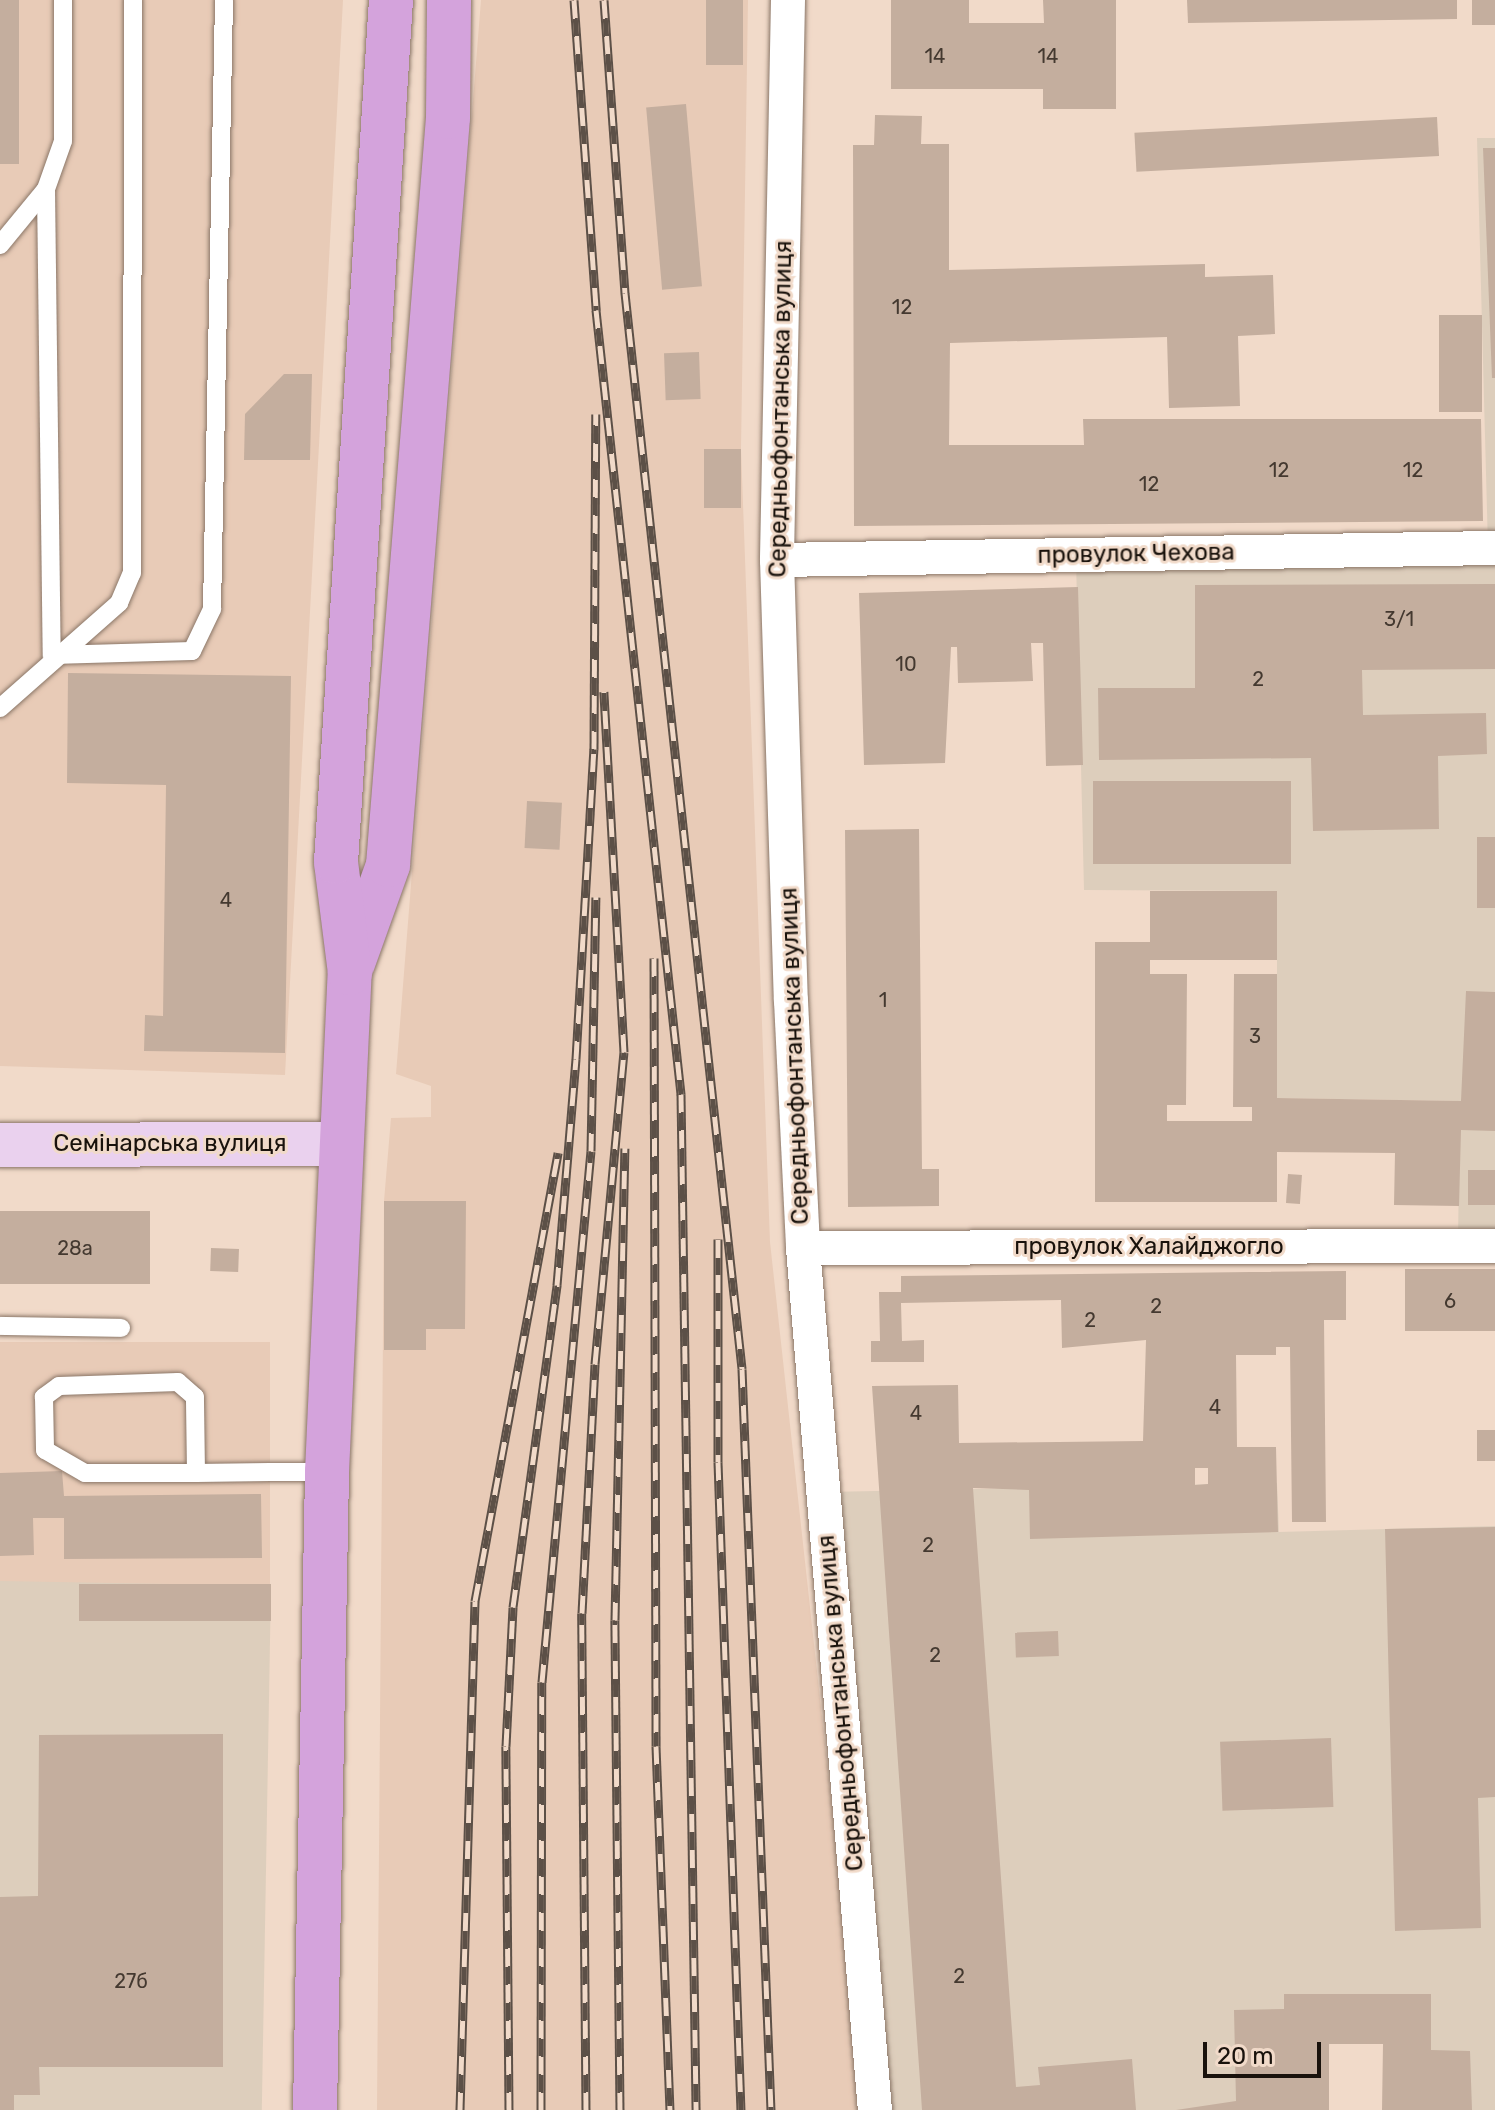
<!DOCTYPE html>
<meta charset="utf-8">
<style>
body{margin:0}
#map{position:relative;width:1495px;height:2110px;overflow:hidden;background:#f1dac9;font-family:Rubik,sans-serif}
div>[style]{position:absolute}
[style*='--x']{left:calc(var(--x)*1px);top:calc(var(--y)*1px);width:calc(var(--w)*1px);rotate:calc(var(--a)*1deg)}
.built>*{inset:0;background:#e8cbb7;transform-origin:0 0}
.industrial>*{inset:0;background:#ddcebc;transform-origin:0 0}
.building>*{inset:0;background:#c4ae9e;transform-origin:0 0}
.roads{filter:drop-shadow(0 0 2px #8a7667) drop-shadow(0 0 2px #8a7667)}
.lane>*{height:18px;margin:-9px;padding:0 9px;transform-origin:9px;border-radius:9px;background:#fff}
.street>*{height:34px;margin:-17px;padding:0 17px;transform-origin:17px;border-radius:17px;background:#fff}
.secondary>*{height:44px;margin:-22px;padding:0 22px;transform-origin:22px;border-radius:22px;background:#ead1ee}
.primary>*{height:44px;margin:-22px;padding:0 22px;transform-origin:22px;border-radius:22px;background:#d4a3dc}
.rail>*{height:9px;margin-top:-4.5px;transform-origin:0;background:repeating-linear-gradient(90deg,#f1dac9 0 18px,#5c5047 0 36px);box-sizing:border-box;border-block:2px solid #5c5047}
span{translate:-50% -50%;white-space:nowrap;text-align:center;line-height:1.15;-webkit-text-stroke:6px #f1dac9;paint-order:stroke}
.number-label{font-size:20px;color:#443930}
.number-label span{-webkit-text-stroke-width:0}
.street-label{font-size:24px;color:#19120c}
.scale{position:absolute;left:1203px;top:2042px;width:118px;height:36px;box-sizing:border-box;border:4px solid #19120c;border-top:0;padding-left:10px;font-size:24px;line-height:28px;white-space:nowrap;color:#19120c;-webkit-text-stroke:6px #f1dac9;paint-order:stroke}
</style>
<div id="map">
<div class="built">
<i style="clip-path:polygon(0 0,343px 0,285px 1075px,0 1066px)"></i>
<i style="clip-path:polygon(481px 0,748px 0,741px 449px,770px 1242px,865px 2110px,377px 2110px,384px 1201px,391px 1118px,431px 1117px,431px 1086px,396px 1074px)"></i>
<i style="left:270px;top:1342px;width:242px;height:270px;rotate:90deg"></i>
</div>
<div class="industrial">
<i style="clip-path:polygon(1477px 138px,1495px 138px,1495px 547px,1488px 547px)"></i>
<i style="clip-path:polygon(1495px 555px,1495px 1239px,1458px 1239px,1460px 1101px,1277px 1098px,1277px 891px,1084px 890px,1076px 560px)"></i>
<i style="clip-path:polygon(1277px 1483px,1279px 1532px,1495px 1526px,1495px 2110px,1431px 2110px,1431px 1994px,1284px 1994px,1283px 2110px,884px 2110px,825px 1492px)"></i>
<i style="left:0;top:1581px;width:271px;height:529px;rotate:1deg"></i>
</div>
<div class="building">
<i style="left:0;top:0;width:19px;height:164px"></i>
<i style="left:706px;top:0;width:37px;height:65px"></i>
<i style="clip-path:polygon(891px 0,969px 0,969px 23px,1044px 23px,1043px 0,1116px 0,1116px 109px,1043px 109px,1043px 89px,891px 89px)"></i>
<i style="clip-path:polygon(1187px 0,1457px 0,1457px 19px,1188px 23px)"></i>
<i style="left:1472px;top:0;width:23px;height:25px"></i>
<i style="left:686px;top:104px;width:183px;height:40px;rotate:85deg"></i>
<i style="clip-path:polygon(875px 115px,922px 116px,921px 144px,949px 144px,949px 270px,1205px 264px,1205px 277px,1273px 275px,1275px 334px,1238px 336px,1240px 406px,1169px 408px,1167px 337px,950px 343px,949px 445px,1084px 445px,1083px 419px,1481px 419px,1483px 521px,854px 526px,853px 145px,874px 145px)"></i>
<i style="left:1437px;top:117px;width:39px;height:303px;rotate:87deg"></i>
<i style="clip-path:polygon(1483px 148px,1495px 148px,1495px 378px,1492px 378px)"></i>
<i style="left:1439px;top:315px;width:43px;height:97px"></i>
<i style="left:699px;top:352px;width:47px;height:35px;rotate:88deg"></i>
<i style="clip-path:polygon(284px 374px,312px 374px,310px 460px,244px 460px,245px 414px)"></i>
<i style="left:704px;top:449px;width:37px;height:59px"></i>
<i style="clip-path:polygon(1495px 584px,1495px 669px,1362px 670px,1363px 715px,1486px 713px,1487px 754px,1438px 756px,1439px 829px,1313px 831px,1311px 758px,1099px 760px,1098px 688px,1195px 688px,1195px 585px)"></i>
<i style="clip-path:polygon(1078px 587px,1083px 765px,1046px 766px,1043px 643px,1031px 643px,1033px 681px,958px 683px,957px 647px,951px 647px,945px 763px,864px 765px,859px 593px)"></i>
<i style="clip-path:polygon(68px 673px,291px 676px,285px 1053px,144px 1051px,145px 1015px,163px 1016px,166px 785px,67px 783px)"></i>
<i style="left:1291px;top:781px;width:83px;height:198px;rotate:90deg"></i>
<i style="left:527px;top:801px;width:35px;height:47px;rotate:3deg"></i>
<i style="clip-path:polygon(919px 829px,922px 1169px,939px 1169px,939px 1206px,848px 1207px,845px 830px)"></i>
<i style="left:1477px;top:837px;width:18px;height:71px"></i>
<i style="clip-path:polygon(1150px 891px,1277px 891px,1277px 960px,1150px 960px,1150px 974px,1187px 974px,1186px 1105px,1167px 1105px,1167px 1121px,1252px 1121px,1252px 1107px,1233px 1107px,1234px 974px,1277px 974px,1277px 1098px,1461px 1101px,1466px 991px,1495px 992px,1495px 1131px,1461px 1130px,1459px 1206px,1394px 1205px,1395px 1153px,1277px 1152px,1277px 1202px,1095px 1202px,1095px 942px,1150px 942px)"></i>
<i style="left:1468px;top:1170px;width:27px;height:35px"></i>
<i style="left:1288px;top:1174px;width:14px;height:29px;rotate:4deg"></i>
<i style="clip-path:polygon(384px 1201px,466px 1201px,465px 1329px,426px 1329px,426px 1350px,384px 1350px)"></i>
<i style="left:150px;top:1211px;width:73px;height:150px;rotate:90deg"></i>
<i style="left:211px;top:1248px;width:28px;height:23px;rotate:2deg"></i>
<i style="left:1495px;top:1269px;width:62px;height:90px;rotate:90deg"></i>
<i style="clip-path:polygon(evenodd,1346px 1271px,1346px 1320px,1324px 1320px,1326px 1522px,1292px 1522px,1290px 1347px,1276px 1347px,1276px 1355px,1236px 1355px,1237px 1447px,1276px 1447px,1278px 1532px,1030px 1539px,1029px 1490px,973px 1488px,1016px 2087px,1040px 2085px,1038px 2067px,1132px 2059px,1136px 2110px,922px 2110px,872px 1386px,958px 1385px,959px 1443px,1143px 1441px,1146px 1340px,1062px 1348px,1061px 1300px,901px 1303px,902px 1341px,924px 1340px,924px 1362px,871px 1362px,871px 1341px,880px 1341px,879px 1292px,901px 1292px,901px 1276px,1346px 1271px,1195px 1468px,1208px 1468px,1208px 1484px,1195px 1485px,1195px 1468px)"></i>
<i style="left:1495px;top:1430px;width:31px;height:18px;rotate:90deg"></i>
<i style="clip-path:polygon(62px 1471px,64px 1496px,261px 1494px,262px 1558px,64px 1559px,64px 1518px,33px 1518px,34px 1555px,0 1556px,0 1473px)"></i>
<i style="clip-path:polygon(1495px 1527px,1495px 1797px,1478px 1798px,1481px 1928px,1395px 1931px,1385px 1529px)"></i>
<i style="left:271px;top:1584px;width:37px;height:192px;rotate:90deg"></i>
<i style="left:1058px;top:1631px;width:25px;height:43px;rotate:88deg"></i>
<i style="clip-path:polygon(223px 1734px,223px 2067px,39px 2067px,40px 2095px,14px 2095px,14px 2110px,0 2110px,0 1897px,38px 1896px,39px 1735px)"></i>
<i style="left:1331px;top:1738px;width:69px;height:111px;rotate:88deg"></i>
<i style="clip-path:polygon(1284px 1994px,1431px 1994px,1431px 2050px,1470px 2051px,1472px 2110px,1382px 2110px,1383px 2044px,1329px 2044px,1329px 2110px,1176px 2110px,1236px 2101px,1234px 2010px,1284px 2009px)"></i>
</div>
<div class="roads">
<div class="lane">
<i style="--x:46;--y:189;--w:466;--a:89.3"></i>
<i style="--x:0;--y:245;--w:72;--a:-50.6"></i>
<i style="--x:46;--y:189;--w:51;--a:-70.5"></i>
<i style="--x:63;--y:141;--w:141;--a:-90"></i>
<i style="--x:52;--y:655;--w:140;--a:-1.6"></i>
<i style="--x:192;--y:651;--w:47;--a:-64.5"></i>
<i style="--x:212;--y:609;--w:609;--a:-88.87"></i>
<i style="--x:0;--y:708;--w:159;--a:-41.4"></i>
<i style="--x:119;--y:603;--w:33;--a:-67"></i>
<i style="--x:132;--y:573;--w:573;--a:-89.9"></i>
<i style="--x:0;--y:1326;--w:121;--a:0.9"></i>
<i style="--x:196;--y:1473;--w:76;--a:-90.8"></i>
<i style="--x:195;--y:1397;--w:23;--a:-139"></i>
<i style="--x:178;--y:1382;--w:119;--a:178.1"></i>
<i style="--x:59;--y:1386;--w:19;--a:144"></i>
<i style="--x:44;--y:1397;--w:53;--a:88.9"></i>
<i style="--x:45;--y:1450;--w:46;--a:29.9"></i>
<i style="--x:85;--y:1473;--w:111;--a:0"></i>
<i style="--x:196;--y:1473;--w:74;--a:-0.8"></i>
<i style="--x:270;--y:1472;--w:57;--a:0"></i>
</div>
<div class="street">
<i style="--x:788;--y:0;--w:560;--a:91.13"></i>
<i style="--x:777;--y:560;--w:441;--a:88.2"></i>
<i style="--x:791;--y:1001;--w:247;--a:87.2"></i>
<i style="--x:803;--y:1248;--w:865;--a:85.23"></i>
<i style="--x:777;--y:560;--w:718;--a:-0.96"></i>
<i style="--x:803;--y:1248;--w:692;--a:-0.17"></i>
</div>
<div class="secondary">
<i style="--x:0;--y:1145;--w:341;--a:-0.2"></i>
</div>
<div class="primary">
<i style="--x:353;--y:963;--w:104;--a:-70.3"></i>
<i style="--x:388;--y:865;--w:750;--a:-85.41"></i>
<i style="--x:448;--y:117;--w:117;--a:-89.5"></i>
<i style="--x:315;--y:2110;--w:638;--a:-88.92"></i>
<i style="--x:327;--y:1472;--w:500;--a:-87.4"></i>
<i style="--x:350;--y:973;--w:112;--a:-97.2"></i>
<i style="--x:336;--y:862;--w:864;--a:-86.35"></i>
</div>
</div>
<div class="rail">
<i style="--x:574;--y:0;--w:311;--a:85.9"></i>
<i style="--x:596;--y:310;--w:789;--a:83.81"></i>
<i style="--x:681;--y:1094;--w:1016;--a:89.15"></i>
<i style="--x:604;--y:0;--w:294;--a:85.9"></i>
<i style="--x:625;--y:293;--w:1082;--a:83.79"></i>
<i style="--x:742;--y:1369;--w:742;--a:87.76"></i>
<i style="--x:654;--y:958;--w:788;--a:89.85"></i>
<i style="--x:656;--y:1746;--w:364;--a:87.8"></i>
<i style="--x:718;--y:1239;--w:223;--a:90"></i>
<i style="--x:718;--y:1462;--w:648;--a:87.97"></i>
<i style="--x:460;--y:2110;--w:509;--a:-88.31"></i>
<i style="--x:475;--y:1601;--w:456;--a:-79.5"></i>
<i style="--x:509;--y:2110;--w:364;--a:-90.5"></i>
<i style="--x:506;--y:1746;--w:139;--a:-87.1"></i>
<i style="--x:513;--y:1607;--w:325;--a:-82.2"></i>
<i style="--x:557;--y:1285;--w:227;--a:-85.2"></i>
<i style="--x:576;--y:1059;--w:311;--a:-86.7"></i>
<i style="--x:594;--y:749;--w:335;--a:-89.7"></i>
<i style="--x:541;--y:2110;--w:428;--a:-89.9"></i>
<i style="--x:542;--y:1682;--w:533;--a:-84.73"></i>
<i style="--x:591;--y:1151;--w:254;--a:-88.9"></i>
<i style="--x:586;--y:2110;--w:497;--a:-90.5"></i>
<i style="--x:582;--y:1613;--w:249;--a:-87"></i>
<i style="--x:595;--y:1364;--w:313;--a:-84.7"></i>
<i style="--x:624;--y:1052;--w:361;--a:-93.2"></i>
<i style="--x:620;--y:2110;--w:490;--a:-90.6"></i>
<i style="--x:615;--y:1620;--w:472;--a:-88.8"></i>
</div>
<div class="number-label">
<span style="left:935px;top:56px">14</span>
<span style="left:1048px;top:56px">14</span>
<span style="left:902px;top:307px">12</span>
<span style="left:1279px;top:470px">12</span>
<span style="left:1413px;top:470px">12</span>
<span style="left:1149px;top:484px">12</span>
<span style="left:1399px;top:619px">3/1</span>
<span style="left:906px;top:664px">10</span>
<span style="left:1258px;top:679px">2</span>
<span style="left:226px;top:900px">4</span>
<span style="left:883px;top:1000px">1</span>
<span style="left:1255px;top:1036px">3</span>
<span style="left:75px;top:1248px">28а</span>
<span style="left:1450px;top:1301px">6</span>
<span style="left:1156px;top:1306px">2</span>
<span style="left:1090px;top:1320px">2</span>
<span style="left:1215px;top:1407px">4</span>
<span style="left:916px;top:1413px">4</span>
<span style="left:928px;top:1545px">2</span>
<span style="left:935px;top:1655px">2</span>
<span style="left:959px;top:1976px">2</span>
<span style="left:131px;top:1981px">27б</span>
</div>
<div class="street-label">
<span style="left:781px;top:409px;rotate:-89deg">Середньофонтанська вулиця</span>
<span style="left:1136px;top:554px;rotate:-1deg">провулок Чехова</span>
<span style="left:795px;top:1056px;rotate:-92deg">Середньофонтанська вулиця</span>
<span style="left:170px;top:1144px">Семінарська вулиця</span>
<span style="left:1149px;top:1247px">провулок Халайджогло</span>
<span style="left:841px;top:1703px;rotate:-95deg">Середньофонтанська вулиця</span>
</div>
<div class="scale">20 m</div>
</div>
